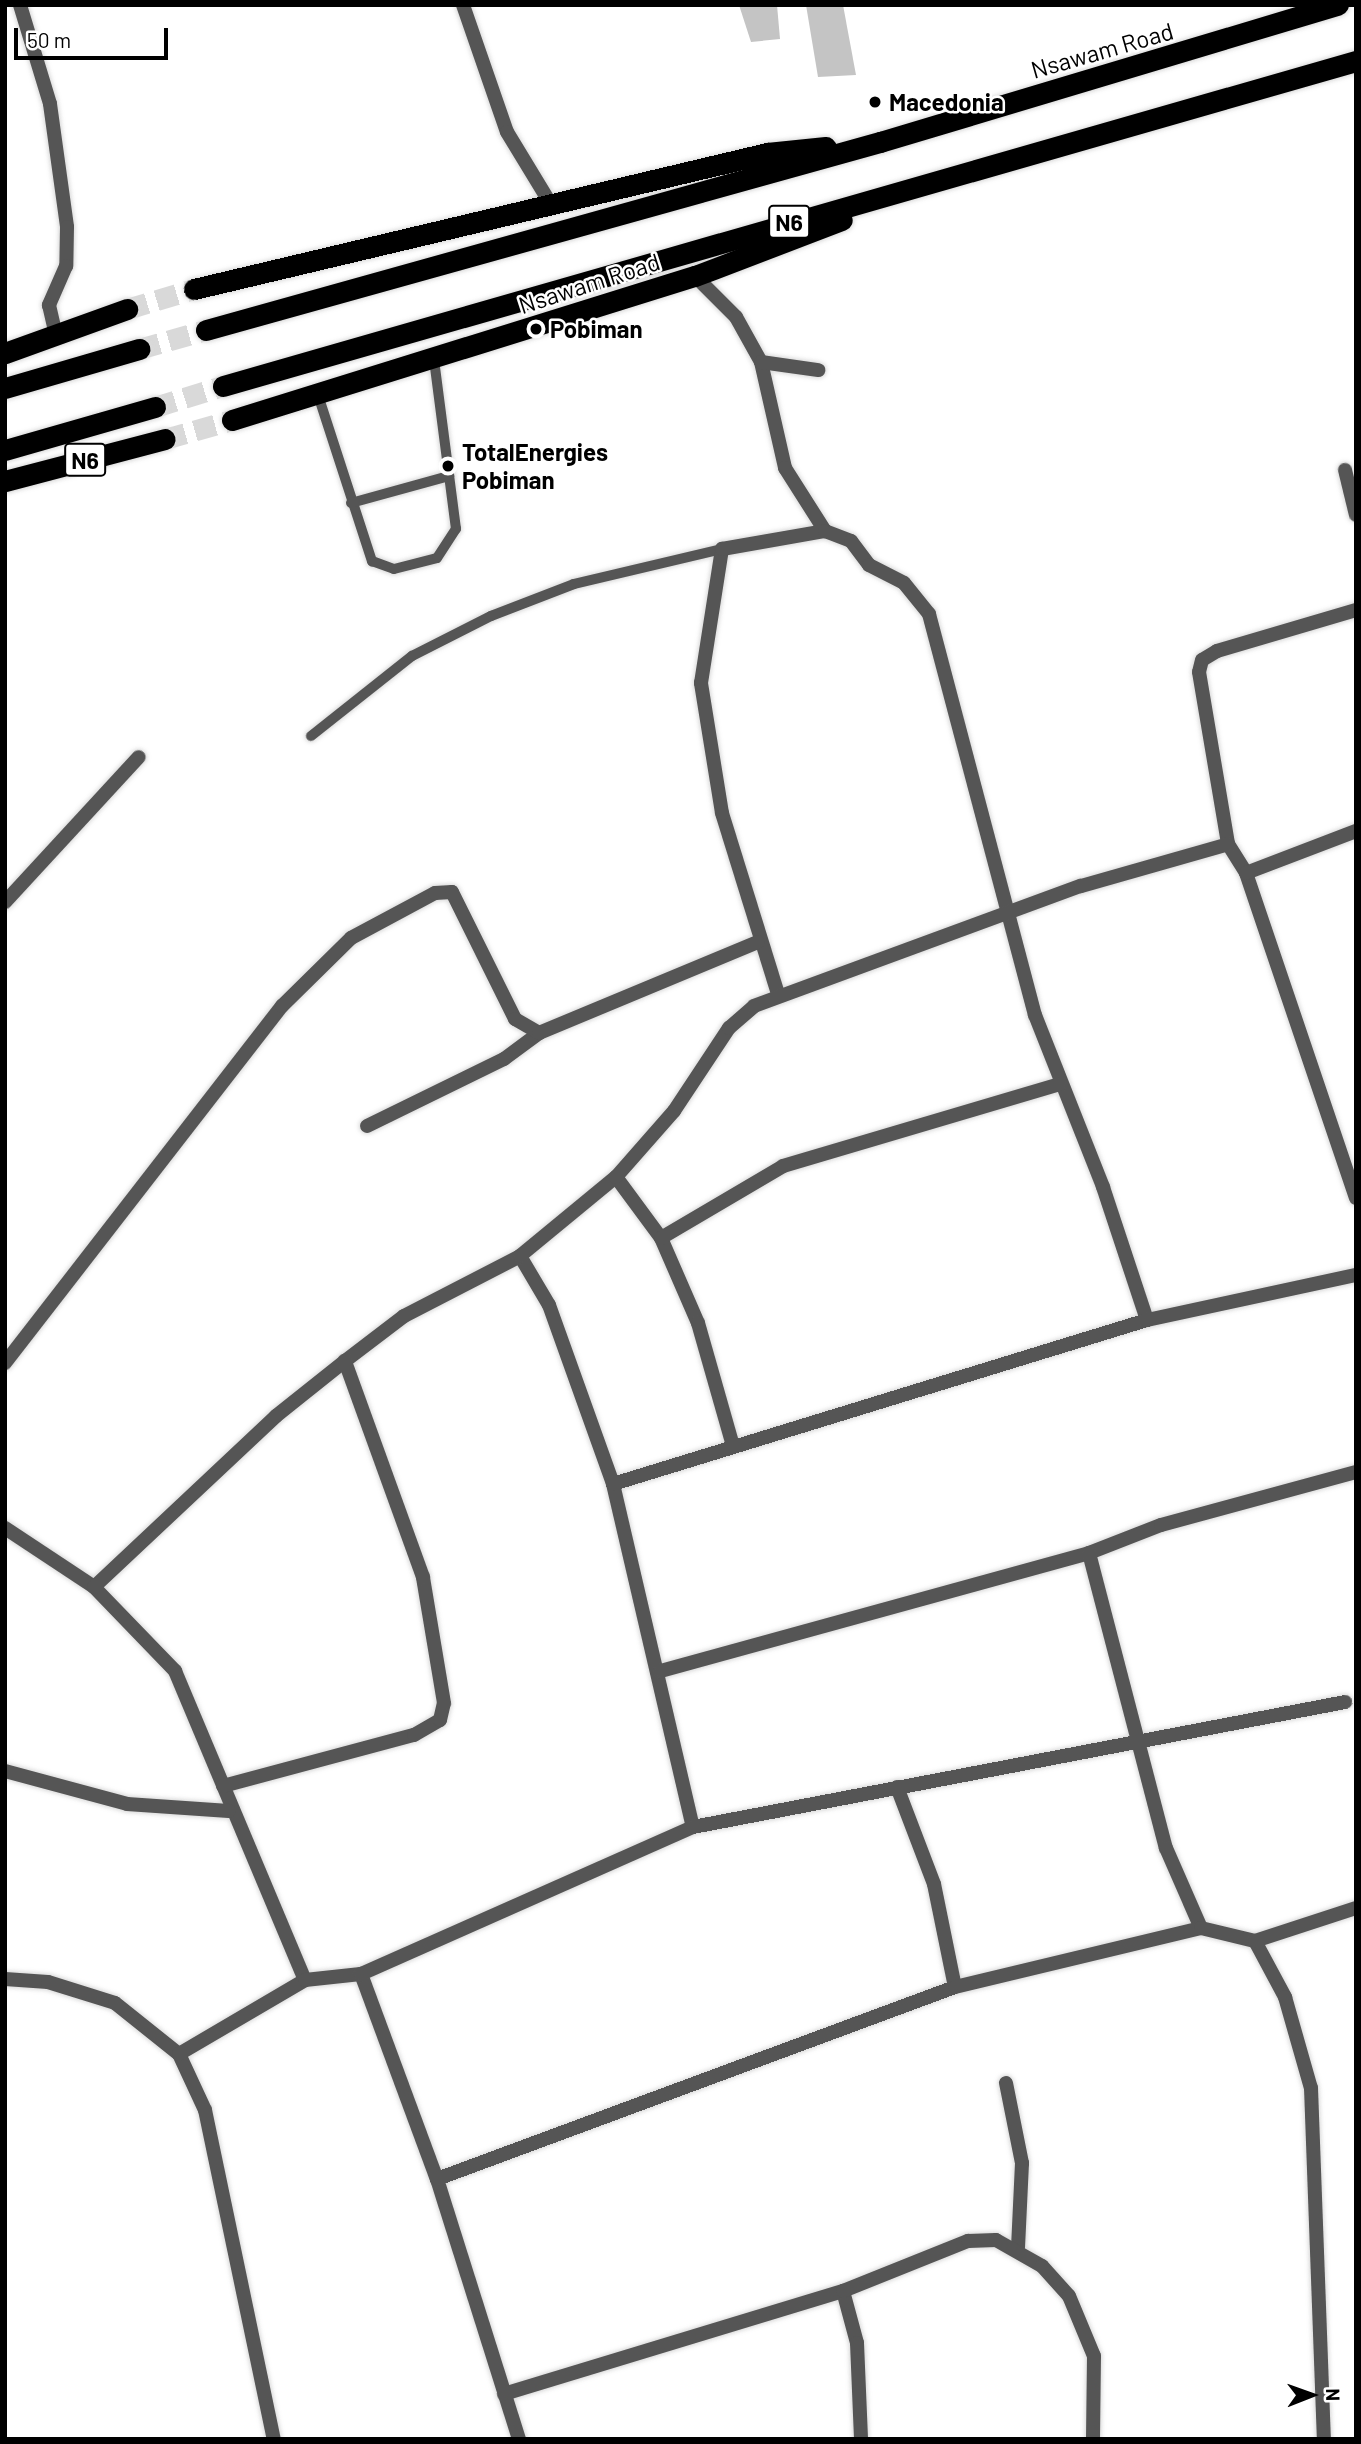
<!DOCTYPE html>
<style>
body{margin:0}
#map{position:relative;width:1361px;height:2444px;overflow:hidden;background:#fff;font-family:Barlow,sans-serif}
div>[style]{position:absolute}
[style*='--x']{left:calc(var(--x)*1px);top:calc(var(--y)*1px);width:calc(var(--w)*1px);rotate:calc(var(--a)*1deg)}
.building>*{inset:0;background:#c4c4c4}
.highway-tunnel>*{height:21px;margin-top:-10.5px;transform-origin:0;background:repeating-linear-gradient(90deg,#d9d9d9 0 21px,transparent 0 31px)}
.roads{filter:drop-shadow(0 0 2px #dbdbdb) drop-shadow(0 0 2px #dbdbdb)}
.lane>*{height:10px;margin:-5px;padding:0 5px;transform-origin:5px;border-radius:5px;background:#555}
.street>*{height:14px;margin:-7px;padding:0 7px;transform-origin:7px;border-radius:7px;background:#555}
.highway>*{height:21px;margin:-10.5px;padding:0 10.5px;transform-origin:10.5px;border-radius:10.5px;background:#000}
.dots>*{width:19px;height:19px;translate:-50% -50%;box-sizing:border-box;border:4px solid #fff;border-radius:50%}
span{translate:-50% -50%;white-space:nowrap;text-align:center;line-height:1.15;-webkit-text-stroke:5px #fff;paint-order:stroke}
.shield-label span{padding:2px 5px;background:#fff;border:2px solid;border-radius:5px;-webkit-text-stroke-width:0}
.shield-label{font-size:23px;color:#000;font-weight:700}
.street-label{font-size:24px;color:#000}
.poi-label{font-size:24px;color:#000;font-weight:700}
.left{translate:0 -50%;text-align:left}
.frame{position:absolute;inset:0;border:7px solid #000;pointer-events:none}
.north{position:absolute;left:1277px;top:2360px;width:70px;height:70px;-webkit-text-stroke:5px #fff;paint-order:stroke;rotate:89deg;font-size:19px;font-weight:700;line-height:28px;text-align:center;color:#000}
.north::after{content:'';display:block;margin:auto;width:24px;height:32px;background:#000;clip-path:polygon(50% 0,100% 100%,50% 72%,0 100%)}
.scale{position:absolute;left:14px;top:28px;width:154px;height:32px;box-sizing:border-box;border:4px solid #000;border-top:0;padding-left:9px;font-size:21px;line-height:24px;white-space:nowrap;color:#000;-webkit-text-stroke:5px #fff;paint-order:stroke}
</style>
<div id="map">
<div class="building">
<i style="clip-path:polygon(739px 5px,777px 5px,780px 39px,751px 42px)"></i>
<i style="clip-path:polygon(806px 5px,843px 5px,856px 75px,818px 77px)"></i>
</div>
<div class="highway-tunnel">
<i style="--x:127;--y:309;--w:70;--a:-16.6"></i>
<i style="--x:139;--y:349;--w:70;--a:-15.8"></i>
<i style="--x:155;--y:407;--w:71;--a:-17.2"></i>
<i style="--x:165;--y:439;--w:70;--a:-15.8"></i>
</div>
<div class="roads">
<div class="lane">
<i style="--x:318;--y:395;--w:175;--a:72"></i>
<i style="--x:372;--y:561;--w:23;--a:20"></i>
<i style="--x:394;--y:569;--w:44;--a:-14.3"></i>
<i style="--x:437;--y:558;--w:35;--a:-57"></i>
<i style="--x:456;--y:529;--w:170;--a:-97.4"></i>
<i style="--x:351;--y:503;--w:102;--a:-15.4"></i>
<i style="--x:311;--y:736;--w:129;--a:-38.4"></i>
<i style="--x:412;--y:656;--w:89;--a:-26.9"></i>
<i style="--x:491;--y:616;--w:89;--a:-21.1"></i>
<i style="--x:574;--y:584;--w:152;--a:-13.3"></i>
</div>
<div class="street">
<i style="--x:20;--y:5;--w:103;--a:73.1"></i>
<i style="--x:50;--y:104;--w:124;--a:82.1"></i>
<i style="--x:67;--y:227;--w:39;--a:91"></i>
<i style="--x:66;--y:266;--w:43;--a:113.6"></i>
<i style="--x:49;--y:305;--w:31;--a:77"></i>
<i style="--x:463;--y:5;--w:134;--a:70.9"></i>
<i style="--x:507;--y:132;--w:87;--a:58.7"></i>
<i style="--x:695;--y:276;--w:58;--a:45"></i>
<i style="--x:736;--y:317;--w:51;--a:60.9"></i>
<i style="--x:761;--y:362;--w:109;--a:77.2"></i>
<i style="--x:785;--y:468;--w:75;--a:57.6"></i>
<i style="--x:761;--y:362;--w:58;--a:8"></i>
<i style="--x:1345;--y:470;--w:46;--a:76.3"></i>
<i style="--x:1356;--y:610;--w:145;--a:163.6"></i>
<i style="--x:1217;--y:651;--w:17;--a:149"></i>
<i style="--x:1202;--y:660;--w:12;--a:104"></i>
<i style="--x:1199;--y:672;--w:174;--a:80.4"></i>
<i style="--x:1228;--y:844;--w:34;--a:58"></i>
<i style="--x:1246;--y:873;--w:343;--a:71.3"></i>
<i style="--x:1246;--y:873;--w:118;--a:-20.9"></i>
<i style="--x:5;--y:902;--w:197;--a:-47.3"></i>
<i style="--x:778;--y:994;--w:189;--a:-107.2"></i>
<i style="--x:722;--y:813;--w:132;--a:-99.2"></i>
<i style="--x:701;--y:683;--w:136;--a:-81.1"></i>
<i style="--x:722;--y:549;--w:105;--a:-9.9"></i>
<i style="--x:825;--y:531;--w:28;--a:21"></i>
<i style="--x:851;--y:541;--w:30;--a:53"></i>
<i style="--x:869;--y:565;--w:39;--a:27"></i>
<i style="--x:904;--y:583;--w:40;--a:51"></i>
<i style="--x:929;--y:614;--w:415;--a:75.2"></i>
<i style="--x:1035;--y:1015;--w:185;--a:68.4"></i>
<i style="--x:1103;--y:1187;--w:140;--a:71.7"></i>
<i style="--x:367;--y:1126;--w:153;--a:-26.1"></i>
<i style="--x:504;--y:1059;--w:44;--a:-36.6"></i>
<i style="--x:616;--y:1177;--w:76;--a:53.6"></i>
<i style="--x:661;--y:1238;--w:93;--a:66.5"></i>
<i style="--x:698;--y:1323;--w:128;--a:74.1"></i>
<i style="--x:661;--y:1238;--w:142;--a:-30.5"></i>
<i style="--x:783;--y:1166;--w:288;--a:-16.5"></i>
<i style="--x:520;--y:1256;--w:57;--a:59.4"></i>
<i style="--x:549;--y:1305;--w:190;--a:70.3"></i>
<i style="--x:613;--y:1484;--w:352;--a:76.9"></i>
<i style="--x:5;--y:1363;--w:452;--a:-52.2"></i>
<i style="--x:282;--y:1006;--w:97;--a:-44.6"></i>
<i style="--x:351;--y:938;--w:95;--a:-28.2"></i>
<i style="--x:435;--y:893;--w:17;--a:-3"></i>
<i style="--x:452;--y:892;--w:142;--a:63.6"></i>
<i style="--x:515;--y:1019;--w:28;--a:30"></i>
<i style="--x:539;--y:1033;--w:237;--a:-22.6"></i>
<i style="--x:613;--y:1484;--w:559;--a:-17.07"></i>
<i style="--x:1147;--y:1320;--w:214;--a:-12.2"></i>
<i style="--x:5;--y:1528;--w:107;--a:33.5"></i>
<i style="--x:94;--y:1587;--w:117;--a:46"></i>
<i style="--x:175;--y:1671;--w:335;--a:67.2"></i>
<i style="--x:1089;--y:1553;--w:77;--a:-21.3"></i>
<i style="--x:1161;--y:1525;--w:202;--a:-15.2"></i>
<i style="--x:94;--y:1587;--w:250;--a:-43.2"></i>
<i style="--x:276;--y:1416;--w:88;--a:-38.6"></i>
<i style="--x:345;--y:1361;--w:74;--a:-37.3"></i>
<i style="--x:404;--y:1316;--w:131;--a:-27.3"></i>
<i style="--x:520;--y:1256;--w:124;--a:-39.5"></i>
<i style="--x:616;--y:1177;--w:88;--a:-48.7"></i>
<i style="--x:674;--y:1111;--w:100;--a:-56.5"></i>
<i style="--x:729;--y:1028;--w:33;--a:-41"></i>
<i style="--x:754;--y:1006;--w:348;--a:-20.2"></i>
<i style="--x:1081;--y:886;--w:153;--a:-15.9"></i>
<i style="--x:661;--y:1671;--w:444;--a:-15.4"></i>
<i style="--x:1089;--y:1553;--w:305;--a:75.4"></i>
<i style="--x:1166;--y:1848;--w:87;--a:66.4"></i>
<i style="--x:5;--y:1771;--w:126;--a:15.1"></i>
<i style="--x:127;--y:1804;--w:102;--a:3.9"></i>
<i style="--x:223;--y:1786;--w:198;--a:-15"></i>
<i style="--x:414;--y:1735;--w:30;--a:-30"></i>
<i style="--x:440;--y:1720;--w:17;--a:-77"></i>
<i style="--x:444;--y:1703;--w:128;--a:-99.5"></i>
<i style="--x:423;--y:1577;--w:230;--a:-109.9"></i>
<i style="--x:897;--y:1787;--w:104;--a:69.1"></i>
<i style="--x:934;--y:1884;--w:105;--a:78.5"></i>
<i style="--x:1255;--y:1941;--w:64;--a:61.8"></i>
<i style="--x:1285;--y:1997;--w:95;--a:74.1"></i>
<i style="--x:1311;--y:2088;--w:351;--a:87.9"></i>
<i style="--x:361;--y:1974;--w:219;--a:69.7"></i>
<i style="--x:437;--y:2179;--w:273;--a:72.5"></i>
<i style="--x:5;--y:1979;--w:43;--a:4"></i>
<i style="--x:48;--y:1982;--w:70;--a:17.4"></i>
<i style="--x:115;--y:2003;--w:82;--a:38.6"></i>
<i style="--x:179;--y:2054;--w:62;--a:65.1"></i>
<i style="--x:205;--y:2110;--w:336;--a:78.2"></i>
<i style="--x:179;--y:2054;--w:146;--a:-30.4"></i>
<i style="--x:305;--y:1980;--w:56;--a:-6.1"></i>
<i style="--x:361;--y:1974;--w:363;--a:-23.9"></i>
<i style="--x:693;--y:1827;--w:664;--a:-10.85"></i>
<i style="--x:1006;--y:2083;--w:82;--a:78.7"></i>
<i style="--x:1022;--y:2163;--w:84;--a:92.7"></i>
<i style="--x:437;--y:2179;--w:552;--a:-20.34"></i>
<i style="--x:955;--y:1987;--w:253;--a:-13.5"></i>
<i style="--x:1201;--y:1928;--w:56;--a:13.5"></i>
<i style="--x:1255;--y:1941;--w:106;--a:-18.1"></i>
<i style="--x:843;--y:2291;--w:54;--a:74.9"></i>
<i style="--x:857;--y:2343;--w:96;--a:87.6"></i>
<i style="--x:504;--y:2394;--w:354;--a:-16.9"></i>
<i style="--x:843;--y:2291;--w:135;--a:-21.8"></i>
<i style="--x:968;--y:2241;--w:28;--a:-2"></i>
<i style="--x:996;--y:2240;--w:53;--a:29.5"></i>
<i style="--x:1042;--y:2266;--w:40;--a:48"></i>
<i style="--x:1069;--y:2296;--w:65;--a:67.4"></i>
<i style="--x:1094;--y:2356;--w:83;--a:90.7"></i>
</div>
<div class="highway">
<i style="--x:194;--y:289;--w:589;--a:-13.35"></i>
<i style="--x:767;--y:153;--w:59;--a:-5.8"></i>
<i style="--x:206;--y:330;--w:700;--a:-15.59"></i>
<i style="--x:880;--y:142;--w:478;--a:-16.7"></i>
<i style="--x:5;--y:353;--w:130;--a:-19.8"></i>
<i style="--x:223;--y:386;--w:1179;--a:-16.01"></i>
<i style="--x:5;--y:388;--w:140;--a:-16.2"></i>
<i style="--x:232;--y:420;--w:485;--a:-17.3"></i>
<i style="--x:695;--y:276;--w:157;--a:-20.9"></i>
<i style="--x:5;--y:450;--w:156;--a:-16"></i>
<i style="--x:5;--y:481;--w:165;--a:-14.7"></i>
</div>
</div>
<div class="dots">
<i style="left:875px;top:102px;background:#000"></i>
<i style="left:536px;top:329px;background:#000"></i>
<i style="left:448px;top:466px;background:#000"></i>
</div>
<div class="shield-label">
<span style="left:789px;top:222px">N6</span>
<span style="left:85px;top:460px">N6</span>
</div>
<div class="street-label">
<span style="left:1102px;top:50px;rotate:-16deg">Nsawam Road</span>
<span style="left:589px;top:283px;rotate:-18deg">Nsawam Road</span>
</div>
<div class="poi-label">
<span class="left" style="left:889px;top:102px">Macedonia</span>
<span class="left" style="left:550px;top:329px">Pobiman</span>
<span class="left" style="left:462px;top:466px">TotalEnergies<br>Pobiman</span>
</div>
<div class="frame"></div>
<div class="north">N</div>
<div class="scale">50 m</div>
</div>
